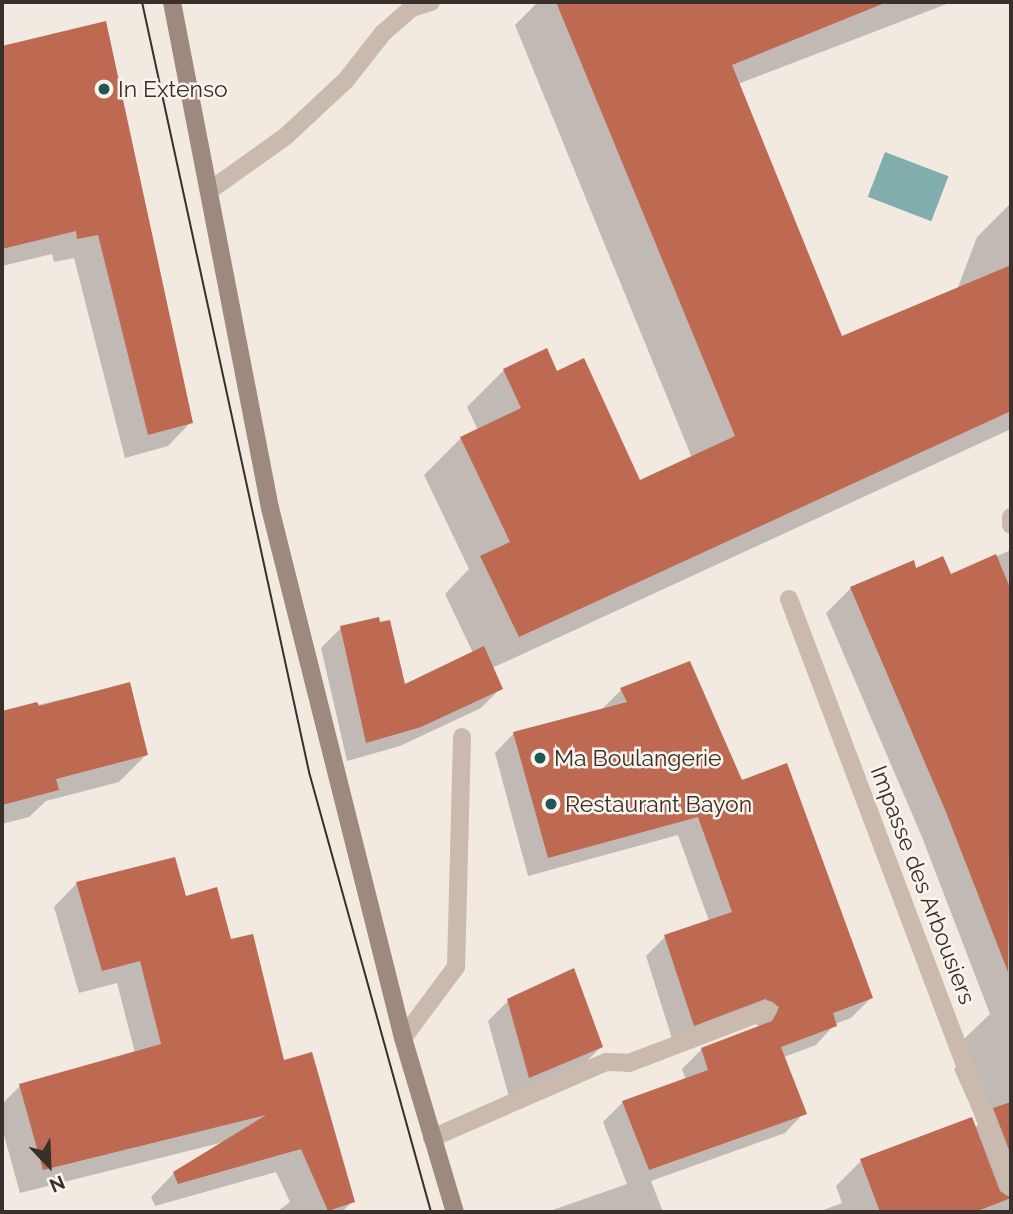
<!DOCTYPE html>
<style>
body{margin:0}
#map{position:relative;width:1013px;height:1214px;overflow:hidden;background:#f2e9e1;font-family:Raleway,sans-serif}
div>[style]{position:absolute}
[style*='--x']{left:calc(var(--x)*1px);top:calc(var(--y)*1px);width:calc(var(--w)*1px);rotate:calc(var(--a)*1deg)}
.water>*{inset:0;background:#82adad;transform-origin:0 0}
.shadow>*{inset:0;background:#0003}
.building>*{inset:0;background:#be6a53}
.lane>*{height:18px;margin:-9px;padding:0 9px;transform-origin:9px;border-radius:9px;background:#cab9ad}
.street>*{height:18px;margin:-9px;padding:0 9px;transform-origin:9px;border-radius:9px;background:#cab9ad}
.secondary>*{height:18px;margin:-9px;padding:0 9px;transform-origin:9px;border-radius:9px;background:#9d897e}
.tram>*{height:2px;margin:-1px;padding:0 1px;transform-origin:1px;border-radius:1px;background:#392f2b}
.dots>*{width:19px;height:19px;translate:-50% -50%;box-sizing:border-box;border:4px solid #faf4ed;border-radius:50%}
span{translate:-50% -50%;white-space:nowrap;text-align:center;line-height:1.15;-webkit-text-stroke:5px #faf4ed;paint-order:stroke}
.poi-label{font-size:23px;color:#392f2b}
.left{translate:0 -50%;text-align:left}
.street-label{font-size:23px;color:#392f2b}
.frame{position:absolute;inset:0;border:4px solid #392f2b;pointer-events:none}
.north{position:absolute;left:14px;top:1130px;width:70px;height:70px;-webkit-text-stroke:5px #faf4ed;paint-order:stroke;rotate:157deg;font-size:19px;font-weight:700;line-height:28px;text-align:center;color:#392f2b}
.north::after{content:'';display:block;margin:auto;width:24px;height:32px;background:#392f2b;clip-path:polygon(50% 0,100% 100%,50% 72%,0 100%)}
</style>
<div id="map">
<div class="water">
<i style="left:885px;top:152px;width:68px;height:48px;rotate:21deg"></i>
</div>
<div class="shadow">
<i style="clip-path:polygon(538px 2px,952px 2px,738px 84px,841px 338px,957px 290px,977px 237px,1011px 203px,1011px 429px,492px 668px,501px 688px,481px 708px,400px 746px,347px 761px,321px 648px,341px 628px,379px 624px,404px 686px,473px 653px,445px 594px,469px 569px,424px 475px,461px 438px,478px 430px,467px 407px,504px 370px,556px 374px,639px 483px,692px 458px,515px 25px)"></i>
<i style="clip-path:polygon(105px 23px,191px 422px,168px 446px,125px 458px,74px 258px,54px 262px,52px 254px,2px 266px,2px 47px)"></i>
<i style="clip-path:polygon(1011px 550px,1011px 1212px,818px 1212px,842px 1203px,836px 1186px,861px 1161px,979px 1125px,954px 1069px,969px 1054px,963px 1040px,990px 1014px,922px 837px,826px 613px,851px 588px,915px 570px,950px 576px)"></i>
<i style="clip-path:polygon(129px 684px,146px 755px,119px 782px,46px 801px,29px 817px,2px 824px,2px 713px)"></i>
<i style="clip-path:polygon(621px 690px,741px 782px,871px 998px,851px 1018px,835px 1024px,816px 1045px,784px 1057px,804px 1113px,785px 1133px,651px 1181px,663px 1212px,547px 1212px,627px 1184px,603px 1122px,623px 1102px,686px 1080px,682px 1069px,702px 1049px,761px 1027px,744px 1018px,674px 1045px,646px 956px,665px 937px,709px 921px,678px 835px,528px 876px,495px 753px,514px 733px,602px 709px)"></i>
<i style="clip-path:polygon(77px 883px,184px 898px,230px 941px,283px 1062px,353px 1201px,342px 1212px,277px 1212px,290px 1202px,276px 1172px,155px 1206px,151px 1197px,174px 1173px,224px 1142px,20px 1193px,2px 1128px,2px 1104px,20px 1086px,135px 1053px,117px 983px,79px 993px,54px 907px)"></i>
<i style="clip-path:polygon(508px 1001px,601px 1047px,581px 1067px,509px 1097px,488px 1021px)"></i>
</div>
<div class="building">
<i style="clip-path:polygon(556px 2px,887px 2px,732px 65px,842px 336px,1011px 265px,1011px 411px,519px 637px,480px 556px,510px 542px,460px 437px,521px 408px,503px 369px,547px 348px,557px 371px,584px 358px,640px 480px,735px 436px)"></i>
<i style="clip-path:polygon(106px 21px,193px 423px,148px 435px,98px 235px,77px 239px,76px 231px,2px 249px,2px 46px)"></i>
<i style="clip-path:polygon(996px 554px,1011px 590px,1008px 972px,946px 812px,850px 587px,914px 560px,916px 568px,943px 556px,951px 574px)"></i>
<i style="clip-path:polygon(379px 617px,380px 622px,390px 620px,405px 684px,484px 646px,503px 689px,421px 727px,366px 743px,340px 626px)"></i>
<i style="clip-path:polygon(690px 661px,742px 780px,787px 763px,873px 998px,833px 1013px,837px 1026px,781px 1047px,807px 1114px,649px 1170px,622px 1101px,708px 1070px,701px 1048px,772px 1021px,779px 1007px,765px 999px,694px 1026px,664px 935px,732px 912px,698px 817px,548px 858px,513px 732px,627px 702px,620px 688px)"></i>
<i style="clip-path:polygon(130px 682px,148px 755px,56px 779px,59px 790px,2px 805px,2px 711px,37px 702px,39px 706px)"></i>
<i style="clip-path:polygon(175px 857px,186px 896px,217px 887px,231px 939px,253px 934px,284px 1060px,312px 1052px,355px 1202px,328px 1211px,301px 1149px,178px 1184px,173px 1172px,266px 1115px,43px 1170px,19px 1084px,161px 1044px,140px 961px,102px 971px,76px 882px)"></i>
<i style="clip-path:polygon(574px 968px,603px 1047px,529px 1078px,507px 999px)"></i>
<i style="clip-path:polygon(1011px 1102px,1011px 1155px,993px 1108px)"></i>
<i style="clip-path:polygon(972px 1117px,1000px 1191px,1011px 1198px,975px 1212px,880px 1212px,860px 1159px)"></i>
</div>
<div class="lane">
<i style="--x:209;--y:191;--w:95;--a:-35.5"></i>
<i style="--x:286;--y:136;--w:82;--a:-43"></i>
<i style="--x:346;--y:80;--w:60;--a:-51.8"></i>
<i style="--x:383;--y:33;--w:38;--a:-41"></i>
<i style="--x:412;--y:8;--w:20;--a:-18"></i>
<i style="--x:1011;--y:517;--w:8;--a:90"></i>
<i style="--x:403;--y:1038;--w:89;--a:-53.3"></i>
<i style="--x:456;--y:967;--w:230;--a:-88.5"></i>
</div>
<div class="street">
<i style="--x:789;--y:599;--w:629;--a:69.32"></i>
<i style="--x:432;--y:1138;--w:190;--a:-23.6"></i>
<i style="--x:606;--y:1062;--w:23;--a:2"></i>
<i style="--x:629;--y:1063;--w:149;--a:-20.9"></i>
</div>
<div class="secondary">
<i style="--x:172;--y:2;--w:515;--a:79.04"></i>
<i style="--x:270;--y:508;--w:546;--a:75.91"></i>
<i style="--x:403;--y:1038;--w:182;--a:73.4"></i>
</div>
<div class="tram">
<i style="--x:142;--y:2;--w:788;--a:77.76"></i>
<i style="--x:309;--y:772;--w:457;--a:74.5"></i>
</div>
<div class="dots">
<i style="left:104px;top:89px;background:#235658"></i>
<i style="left:540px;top:758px;background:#235658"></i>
<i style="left:551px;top:804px;background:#235658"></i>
</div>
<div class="poi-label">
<span class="left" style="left:118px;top:89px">In Extenso</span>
<span class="left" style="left:554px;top:758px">Ma Boulangerie</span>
<span class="left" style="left:565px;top:804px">Restaurant Bayon</span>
</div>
<div class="street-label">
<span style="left:923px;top:885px;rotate:69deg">Impasse des Arbousiers</span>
</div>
<div class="frame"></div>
<div class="north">N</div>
</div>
